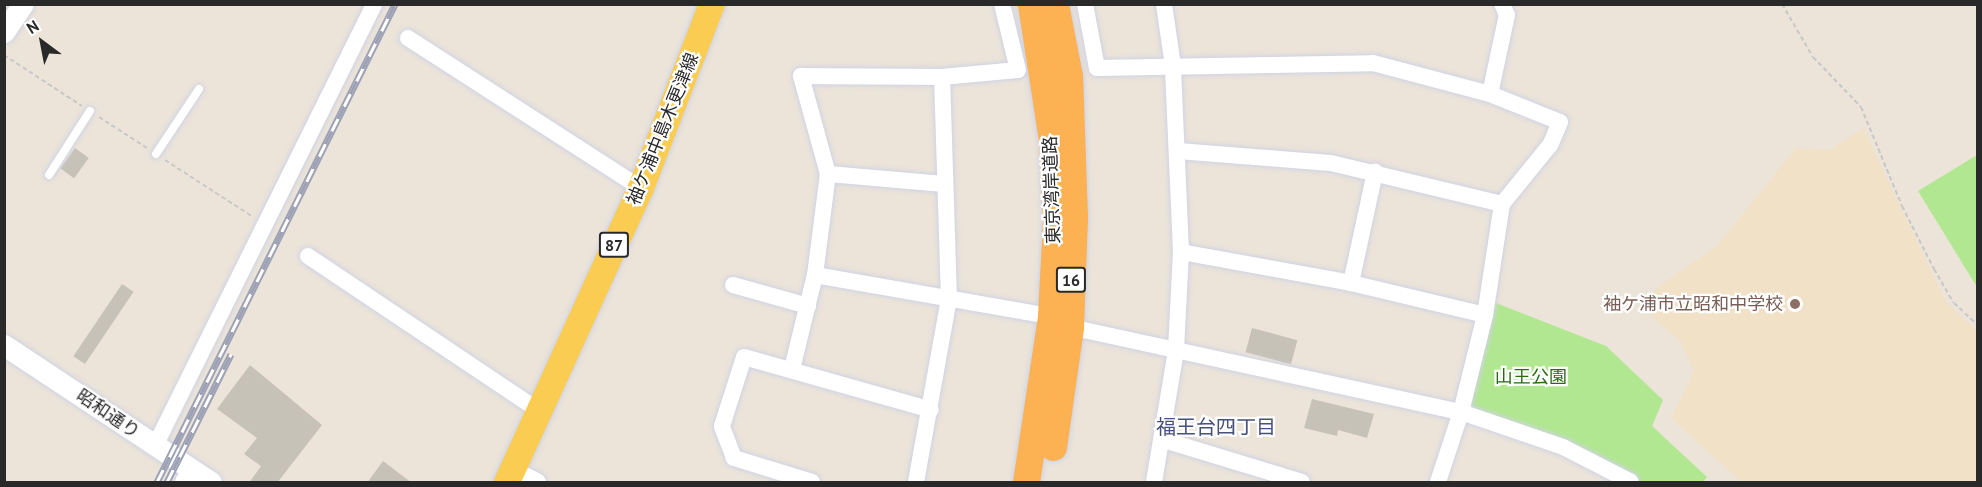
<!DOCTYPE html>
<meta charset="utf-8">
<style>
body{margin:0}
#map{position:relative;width:1982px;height:487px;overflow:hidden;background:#ece4d9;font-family:"PT Sans","Noto Sans JP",sans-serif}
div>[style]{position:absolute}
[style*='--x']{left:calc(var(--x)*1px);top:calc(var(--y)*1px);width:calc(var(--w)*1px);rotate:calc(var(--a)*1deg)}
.education>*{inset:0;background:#f0e1c7}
.green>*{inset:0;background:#b2e792}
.building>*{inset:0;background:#c7c2b8;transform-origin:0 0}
.path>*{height:2px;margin-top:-1px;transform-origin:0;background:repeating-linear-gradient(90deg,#c7c7c7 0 4.5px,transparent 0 7.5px)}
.roads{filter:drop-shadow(0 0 2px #cfd3e3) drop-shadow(0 0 2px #cfd3e3)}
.service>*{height:8px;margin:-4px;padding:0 4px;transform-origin:4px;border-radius:4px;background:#fff}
.minor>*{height:16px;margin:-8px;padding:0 8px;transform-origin:8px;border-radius:8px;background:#fff}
.tertiary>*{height:21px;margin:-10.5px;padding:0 10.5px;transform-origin:10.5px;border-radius:10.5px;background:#fff}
.primary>*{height:26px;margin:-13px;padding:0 13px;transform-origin:13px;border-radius:13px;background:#facc51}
.trunk>*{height:27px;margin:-13.5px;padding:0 13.5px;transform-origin:13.5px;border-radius:13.5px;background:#fcb152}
.rail>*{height:7px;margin-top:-3.5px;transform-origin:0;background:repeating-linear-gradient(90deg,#fff 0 14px,#9ca1b5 0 28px);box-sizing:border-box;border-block:2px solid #9ca1b5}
.dots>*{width:16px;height:16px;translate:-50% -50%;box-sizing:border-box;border:3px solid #fff;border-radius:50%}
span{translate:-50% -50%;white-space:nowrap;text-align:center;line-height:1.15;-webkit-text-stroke:4.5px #fff;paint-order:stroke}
.shield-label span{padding:2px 4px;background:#fff;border:2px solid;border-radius:4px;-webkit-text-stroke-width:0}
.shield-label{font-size:16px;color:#292929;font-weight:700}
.street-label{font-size:18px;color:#292929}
.education-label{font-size:18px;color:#785e54}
.right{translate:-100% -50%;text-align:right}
.park-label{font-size:18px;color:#2a6a15}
.neighbourhood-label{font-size:20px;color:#47527c}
.frame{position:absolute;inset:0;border:6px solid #292929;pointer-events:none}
.north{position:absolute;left:12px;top:12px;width:60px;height:60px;-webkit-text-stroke:4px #fff;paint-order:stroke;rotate:328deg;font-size:16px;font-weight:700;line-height:24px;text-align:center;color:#292929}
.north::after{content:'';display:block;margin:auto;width:21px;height:27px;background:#292929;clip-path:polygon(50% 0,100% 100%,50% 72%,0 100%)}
</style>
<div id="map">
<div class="education">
<i style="clip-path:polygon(1863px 128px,1946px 302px,1977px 331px,1977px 482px,1741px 482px,1671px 418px,1694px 371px,1681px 342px,1640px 306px,1660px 285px,1717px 246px,1796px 148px,1830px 150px)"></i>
</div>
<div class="green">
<i style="clip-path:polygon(1977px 155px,1977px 287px,1918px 191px)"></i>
<i style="clip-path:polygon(1488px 300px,1606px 346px,1663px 400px,1652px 426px,1707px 477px,1703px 482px,1631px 482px,1461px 412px)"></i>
</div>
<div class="building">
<i style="left:75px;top:148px;width:17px;height:25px;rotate:36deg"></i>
<i style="left:122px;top:284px;width:14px;height:87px;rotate:34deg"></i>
<i style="left:1252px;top:328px;width:47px;height:25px;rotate:15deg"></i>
<i style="clip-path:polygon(250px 365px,322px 425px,277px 483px,249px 483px,261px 466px,244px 454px,257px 438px,217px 409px)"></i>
<i style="clip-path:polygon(1312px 399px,1374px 414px,1367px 438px,1338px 430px,1337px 436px,1304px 428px)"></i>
<i style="clip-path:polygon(383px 461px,412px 483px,367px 483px)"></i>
</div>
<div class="path">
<i style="--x:1782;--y:4;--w:61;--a:59.7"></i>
<i style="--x:1813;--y:57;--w:69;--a:46.2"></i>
<i style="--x:1861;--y:107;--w:107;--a:67.5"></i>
<i style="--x:1902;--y:206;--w:71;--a:63.1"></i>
<i style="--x:1934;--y:269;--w:39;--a:60"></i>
<i style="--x:1954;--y:303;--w:33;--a:43"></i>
<i style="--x:4;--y:55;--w:93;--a:33.2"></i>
<i style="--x:99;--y:117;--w:57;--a:32.9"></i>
<i style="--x:165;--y:160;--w:105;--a:32.9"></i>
</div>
<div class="roads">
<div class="service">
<i style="--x:156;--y:154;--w:78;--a:-56.5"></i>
<i style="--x:49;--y:175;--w:76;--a:-57.4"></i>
</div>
<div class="minor">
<i style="--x:1085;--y:4;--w:65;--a:79.4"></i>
<i style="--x:1097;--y:68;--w:276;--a:-1"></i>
<i style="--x:1373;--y:63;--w:121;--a:14.8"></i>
<i style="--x:1490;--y:94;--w:75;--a:21.8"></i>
<i style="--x:1560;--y:122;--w:25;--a:113"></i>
<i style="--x:1550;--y:145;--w:76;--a:129.1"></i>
<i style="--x:1502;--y:204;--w:112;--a:98.7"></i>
<i style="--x:1485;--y:315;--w:100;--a:103.9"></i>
<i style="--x:1461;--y:412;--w:74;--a:108.2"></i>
<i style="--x:408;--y:38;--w:277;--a:32.8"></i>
<i style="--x:1490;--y:94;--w:81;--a:-77.9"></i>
<i style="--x:1507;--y:15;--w:12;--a:-114"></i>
<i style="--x:1178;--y:151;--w:153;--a:4.5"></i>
<i style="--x:1331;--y:163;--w:176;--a:13.5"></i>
<i style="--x:828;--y:174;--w:117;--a:4.9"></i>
<i style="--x:1181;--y:252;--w:173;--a:10.3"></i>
<i style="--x:1351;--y:283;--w:138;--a:13.4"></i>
<i style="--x:308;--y:256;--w:277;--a:33.8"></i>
<i style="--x:815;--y:275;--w:240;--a:9.9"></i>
<i style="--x:1351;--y:283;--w:114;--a:-77.8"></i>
<i style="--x:733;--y:285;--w:78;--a:15.6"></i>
<i style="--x:1070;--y:327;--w:400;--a:12.3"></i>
<i style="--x:1461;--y:412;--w:108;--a:18.9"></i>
<i style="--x:1563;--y:447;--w:76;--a:27.2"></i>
<i style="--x:792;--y:369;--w:97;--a:-76.3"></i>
<i style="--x:815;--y:275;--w:102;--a:-82.7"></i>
<i style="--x:828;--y:174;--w:102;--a:-105.4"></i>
<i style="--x:801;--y:76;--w:141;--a:0.4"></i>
<i style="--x:1164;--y:440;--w:144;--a:16.9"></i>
<i style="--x:155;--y:446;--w:493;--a:-63.6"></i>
<i style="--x:513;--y:469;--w:28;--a:27"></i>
<i style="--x:183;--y:482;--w:15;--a:-62"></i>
<i style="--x:812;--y:482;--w:82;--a:-162.9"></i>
<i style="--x:734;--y:458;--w:34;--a:-111"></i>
<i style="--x:722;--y:426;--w:72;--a:-72.3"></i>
<i style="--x:744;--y:357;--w:194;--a:15.8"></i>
<i style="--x:916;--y:482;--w:186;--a:-79.8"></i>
<i style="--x:949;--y:299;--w:222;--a:-91.8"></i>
<i style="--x:942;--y:77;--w:76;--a:-5.3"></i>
<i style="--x:1018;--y:70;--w:68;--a:-103.6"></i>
<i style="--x:1154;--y:482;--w:134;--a:-80.5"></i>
<i style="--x:1176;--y:350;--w:98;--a:-87.1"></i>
<i style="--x:1181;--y:252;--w:186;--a:-92.5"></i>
<i style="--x:1173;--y:66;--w:63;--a:-98.3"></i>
</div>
<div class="tertiary">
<i style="--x:4;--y:32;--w:34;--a:-56"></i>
<i style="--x:4;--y:345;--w:248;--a:33.5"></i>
</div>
<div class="primary">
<i style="--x:507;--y:482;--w:323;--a:-65.5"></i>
<i style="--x:641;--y:188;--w:197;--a:-68.9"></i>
</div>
<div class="trunk">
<i style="--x:1053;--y:447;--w:121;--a:-81.9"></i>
<i style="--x:1070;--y:327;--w:110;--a:-87.9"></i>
<i style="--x:1074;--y:217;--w:141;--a:-92"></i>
<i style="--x:1069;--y:76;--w:73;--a:-101"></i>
<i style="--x:1026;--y:482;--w:168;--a:-81.4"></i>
<i style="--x:1051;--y:316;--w:96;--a:-87"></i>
<i style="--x:1056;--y:220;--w:80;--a:-92.9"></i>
<i style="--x:1052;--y:140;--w:138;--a:-98.8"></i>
</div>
</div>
<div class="rail">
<i style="--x:157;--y:482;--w:534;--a:-63.53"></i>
<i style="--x:167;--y:482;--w:143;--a:-63.4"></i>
</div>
<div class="dots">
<i style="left:1795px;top:304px;background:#8d6e63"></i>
</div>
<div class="shield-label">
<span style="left:614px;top:245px">87</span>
<span style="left:1071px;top:280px">16</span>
</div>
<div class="street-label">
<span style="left:663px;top:129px;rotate:-68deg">袖ケ浦中島木更津線</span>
<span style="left:1052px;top:190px;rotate:-92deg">東京湾岸道路</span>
<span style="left:108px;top:414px;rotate:34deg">昭和通り</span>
</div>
<div class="education-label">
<span class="right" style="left:1783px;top:304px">袖ケ浦市立昭和中学校</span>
</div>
<div class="park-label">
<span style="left:1531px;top:377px">山王公園</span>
</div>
<div class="neighbourhood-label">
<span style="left:1216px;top:427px">福王台四丁目</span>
</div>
<div class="frame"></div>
<div class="north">N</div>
</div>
